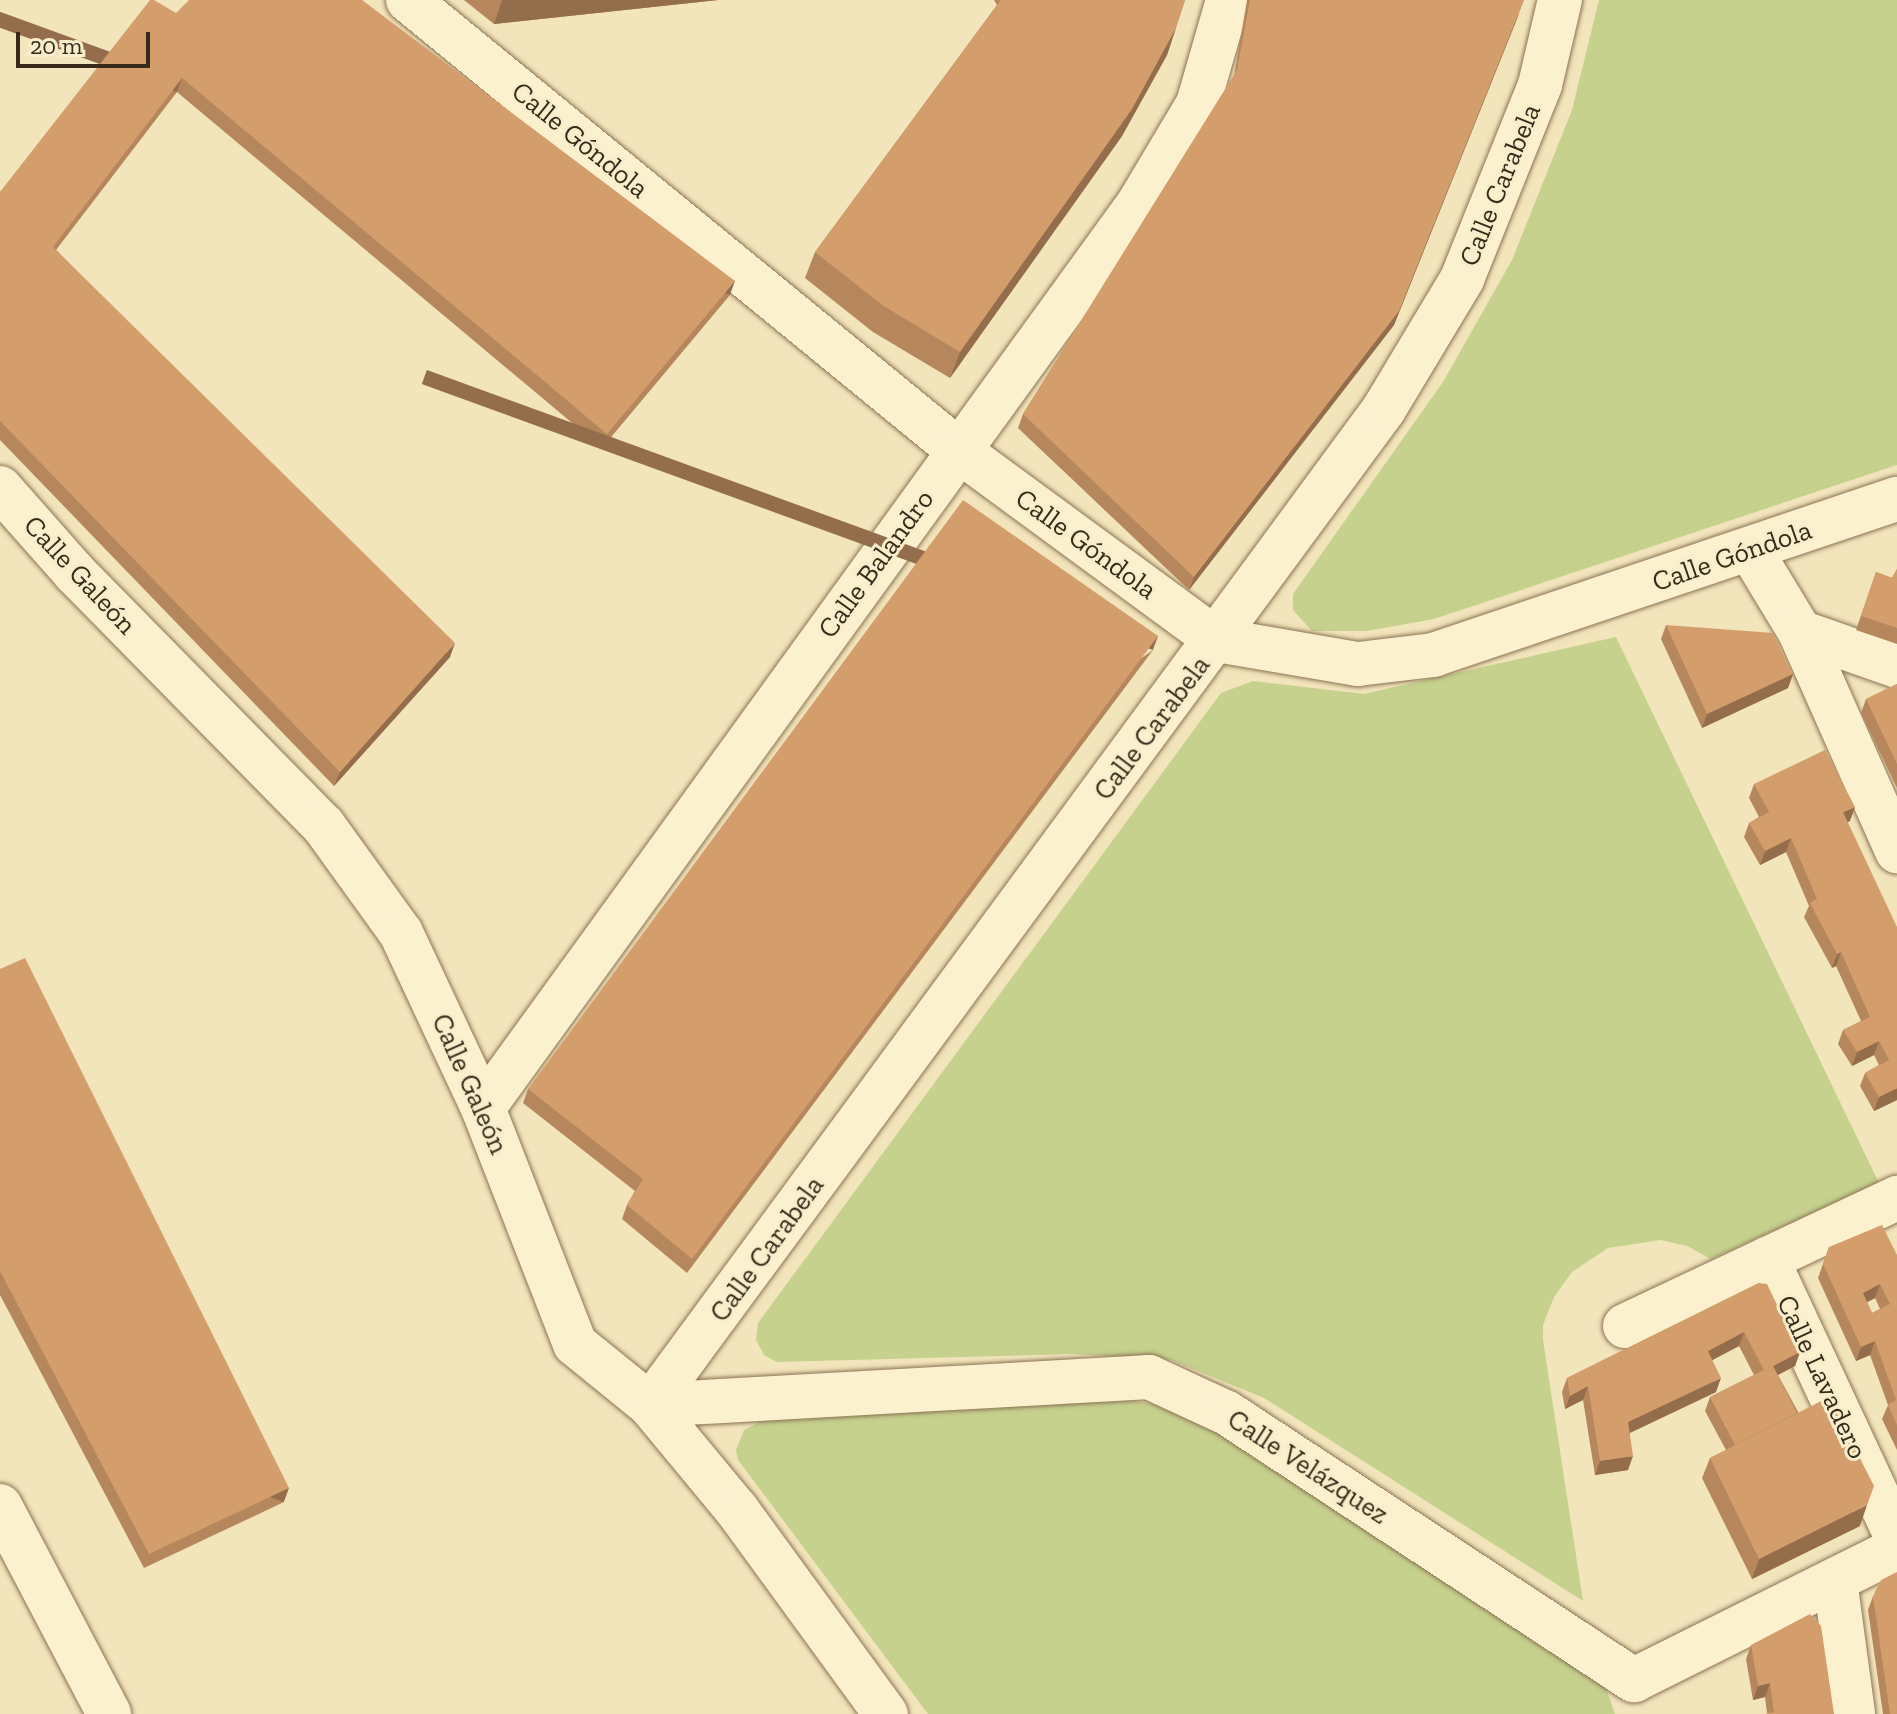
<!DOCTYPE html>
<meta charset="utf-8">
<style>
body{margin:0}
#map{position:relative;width:1897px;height:1714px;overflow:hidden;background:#f2e4bb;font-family:"Zilla Slab",serif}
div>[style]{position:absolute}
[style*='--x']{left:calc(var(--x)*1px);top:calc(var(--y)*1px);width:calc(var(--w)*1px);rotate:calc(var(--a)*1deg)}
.green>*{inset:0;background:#c6d18e}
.roads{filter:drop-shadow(0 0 2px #8b7353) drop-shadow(0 0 2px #8b7353)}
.street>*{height:44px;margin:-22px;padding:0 22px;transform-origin:22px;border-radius:22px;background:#fcf1cf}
.wall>*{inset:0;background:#b6875d}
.shaded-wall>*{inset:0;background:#946e4c;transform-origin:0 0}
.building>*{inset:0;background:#d49d6c}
span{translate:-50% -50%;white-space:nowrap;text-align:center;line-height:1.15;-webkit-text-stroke:6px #f9eecb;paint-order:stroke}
.street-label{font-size:28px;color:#382a1a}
.scale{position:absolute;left:16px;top:32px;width:134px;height:36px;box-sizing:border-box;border:4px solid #382a1a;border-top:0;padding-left:10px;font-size:24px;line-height:28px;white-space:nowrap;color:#382a1a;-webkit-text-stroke:6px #f9eecb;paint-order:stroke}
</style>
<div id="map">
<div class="green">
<i style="clip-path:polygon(1599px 0,1897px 0,1897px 465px,1434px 619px,1367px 631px,1312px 631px,1293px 610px,1293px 594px,1443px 382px,1512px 260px,1572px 110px)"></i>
<i style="clip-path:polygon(1616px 637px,1879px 1183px,1711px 1259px,1687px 1246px,1661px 1240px,1608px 1248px,1572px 1272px,1554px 1297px,1543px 1325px,1543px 1340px,1583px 1601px,1264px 1398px,1171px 1360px,1073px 1354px,777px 1362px,764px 1355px,756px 1340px,758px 1323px,1221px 693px,1253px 681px,1364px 694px)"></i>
<i style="clip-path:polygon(1134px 1401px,1172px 1407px,1231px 1434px,1605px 1685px,1615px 1714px,928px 1714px,738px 1460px,736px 1450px,744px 1430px,764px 1420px,762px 1409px)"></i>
</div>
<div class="roads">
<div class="street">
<i style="--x:408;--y:0;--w:711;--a:39.29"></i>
<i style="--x:958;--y:450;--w:321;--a:36.3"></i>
<i style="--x:1217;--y:640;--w:143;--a:9.7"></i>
<i style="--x:1358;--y:664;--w:76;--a:-6.8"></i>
<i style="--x:1433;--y:655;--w:490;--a:-18.6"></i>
<i style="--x:0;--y:488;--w:113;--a:48.6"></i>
<i style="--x:75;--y:573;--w:354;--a:45.5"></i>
<i style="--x:323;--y:825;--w:133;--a:54.2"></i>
<i style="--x:401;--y:933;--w:193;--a:64.9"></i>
<i style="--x:483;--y:1108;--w:253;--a:68.7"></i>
<i style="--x:575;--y:1344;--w:97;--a:39.1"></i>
<i style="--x:650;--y:1405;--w:136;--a:50.4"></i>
<i style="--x:737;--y:1510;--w:253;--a:53.9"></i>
<i style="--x:1751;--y:551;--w:95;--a:58.8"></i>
<i style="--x:1800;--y:632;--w:240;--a:66.1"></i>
<i style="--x:1800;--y:632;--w:103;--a:19.3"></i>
<i style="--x:483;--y:1108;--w:1118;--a:-54.06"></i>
<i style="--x:1139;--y:203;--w:115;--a:-59.2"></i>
<i style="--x:1198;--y:104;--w:108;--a:-73.9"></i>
<i style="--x:1767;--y:1259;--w:308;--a:65"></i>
<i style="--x:1625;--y:1326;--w:301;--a:-25.2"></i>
<i style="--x:650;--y:1405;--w:1237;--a:-53.61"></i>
<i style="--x:1384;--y:409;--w:152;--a:-59"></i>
<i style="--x:1462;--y:279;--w:209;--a:-68.1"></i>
<i style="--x:1540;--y:85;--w:87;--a:-76.8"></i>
<i style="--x:650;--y:1405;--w:500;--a:-3.2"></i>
<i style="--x:1149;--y:1377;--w:86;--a:24.8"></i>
<i style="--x:1227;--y:1413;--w:487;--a:33.3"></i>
<i style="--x:0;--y:1506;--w:235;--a:62.3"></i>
<i style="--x:1835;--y:1580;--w:135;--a:82.3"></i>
<i style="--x:1634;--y:1680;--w:294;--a:-26.5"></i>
</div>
</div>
<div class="wall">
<i style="clip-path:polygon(464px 0,718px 0,494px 24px)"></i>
<i style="clip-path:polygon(994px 0,1185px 0,1167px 55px,1122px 136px,950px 378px,873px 332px,805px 278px,815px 252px,997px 5px)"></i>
<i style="clip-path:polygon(1247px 0,1524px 0,1394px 325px,1189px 590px,1018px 428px,1023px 414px,1234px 76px)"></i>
<i style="clip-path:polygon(176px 13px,730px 295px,602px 448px,177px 92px,56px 250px,450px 657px,334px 786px,0 440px,0 192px)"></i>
<i style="clip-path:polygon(1897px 569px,1897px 644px,1856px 630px,1876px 572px,1892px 578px)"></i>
<i style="clip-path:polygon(1666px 625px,1793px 674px,1788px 688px,1702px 728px,1661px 639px)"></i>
<i style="clip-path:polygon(1153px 650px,687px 1273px,622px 1219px,627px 1205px,635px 1191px,523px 1103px,528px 1089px)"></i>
<i style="clip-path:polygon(1897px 684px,1897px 788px,1861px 713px,1866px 699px)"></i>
<i style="clip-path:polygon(1754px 784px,1850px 821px,1847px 822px,1897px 1100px,1874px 1111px,1860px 1086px,1865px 1073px,1879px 1065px,1874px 1055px,1852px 1066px,1838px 1044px,1843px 1030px,1861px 1021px,1836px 966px,1832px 968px,1804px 917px,1809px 906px,1786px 852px,1760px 865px,1744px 837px,1749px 823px,1759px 817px,1749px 798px)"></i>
<i style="clip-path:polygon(0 969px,284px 1502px,144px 1568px,0 1295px)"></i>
<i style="clip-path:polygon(evenodd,1829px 1247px,1897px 1255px,1897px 1450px,1882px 1419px,1888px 1405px,1870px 1355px,1856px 1361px,1818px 1278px,1829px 1247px,1875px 1298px,1880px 1309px,1872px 1313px,1867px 1302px,1875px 1298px)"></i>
<i style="clip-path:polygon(1759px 1283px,1800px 1352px,1795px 1366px,1778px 1375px,1860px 1526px,1752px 1579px,1702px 1478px,1710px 1458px,1726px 1450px,1705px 1411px,1710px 1397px,1754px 1375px,1739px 1346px,1712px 1360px,1716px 1392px,1630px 1433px,1628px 1470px,1595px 1475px,1583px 1400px,1565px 1409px,1562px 1392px,1567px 1378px)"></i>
<i style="clip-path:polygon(1873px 1596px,1897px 1714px,1883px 1714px,1868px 1610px)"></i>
<i style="clip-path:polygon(1751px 1645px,1834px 1714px,1767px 1713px,1765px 1697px,1753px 1700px,1746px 1659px)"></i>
</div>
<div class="shaded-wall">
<i style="clip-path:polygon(502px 0,718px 0,494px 24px)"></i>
<i style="clip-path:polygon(1519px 14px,1394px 325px,1189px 590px,1194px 577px)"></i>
<i style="clip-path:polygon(1176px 28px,1167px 55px,1122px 136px,950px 378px,960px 352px)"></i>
<i style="left:182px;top:78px;width:15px;height:213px;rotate:110deg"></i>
<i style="left:735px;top:281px;width:15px;height:199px;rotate:110deg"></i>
<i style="left:1158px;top:636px;width:15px;height:778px;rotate:110deg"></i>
<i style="clip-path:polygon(455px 643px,450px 657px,334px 786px,340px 772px)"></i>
<i style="clip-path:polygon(1793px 674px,1788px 688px,1702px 728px,1707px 714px)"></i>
<i style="clip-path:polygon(1855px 807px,1850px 821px,1838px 826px,1843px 812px)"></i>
<i style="clip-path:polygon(1791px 838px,1786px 852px,1760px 865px,1765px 851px)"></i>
<i style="clip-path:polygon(1841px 952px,1836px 966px,1832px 968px,1837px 954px)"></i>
<i style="clip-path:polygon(1879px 1041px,1874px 1055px,1852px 1066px,1857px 1052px)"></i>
<i style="clip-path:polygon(1897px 1088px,1897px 1100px,1874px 1111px,1879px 1097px)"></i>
<i style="clip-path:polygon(1880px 1284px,1875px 1298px,1858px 1307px,1863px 1293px)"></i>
<i style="clip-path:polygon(1744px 1332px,1739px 1346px,1703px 1365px,1708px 1351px)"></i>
<i style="clip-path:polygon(1875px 1341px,1870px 1355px,1856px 1361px,1861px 1347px)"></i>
<i style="clip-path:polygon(1800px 1352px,1795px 1366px,1768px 1380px,1773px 1366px)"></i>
<i style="clip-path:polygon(1721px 1378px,1716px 1392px,1623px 1436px,1628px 1422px)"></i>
<i style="clip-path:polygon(1588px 1386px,1583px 1400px,1565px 1409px,1570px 1396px)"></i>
<i style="clip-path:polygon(1633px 1456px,1628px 1470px,1595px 1475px,1600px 1461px)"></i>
<i style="left:289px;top:1488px;width:15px;height:155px;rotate:110deg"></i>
<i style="clip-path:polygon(1867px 1505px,1860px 1526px,1752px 1579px,1759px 1559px)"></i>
<i style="clip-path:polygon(1770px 1683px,1765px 1697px,1753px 1700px,1758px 1686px)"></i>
</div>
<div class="building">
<i style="clip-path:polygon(150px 0,154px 0,176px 13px,189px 0,362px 0,735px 281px,607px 434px,182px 78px,53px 247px,455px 643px,340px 772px,0 421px,0 192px)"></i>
<i style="clip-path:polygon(1001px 0,1185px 0,1176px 28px,1132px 109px,960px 352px,882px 305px,815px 252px)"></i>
<i style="clip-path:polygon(1250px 0,1524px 0,1399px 311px,1194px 577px,1023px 414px,1237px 70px)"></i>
<i style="clip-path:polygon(963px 500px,1158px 636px,692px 1259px,627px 1205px,643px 1179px,528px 1089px)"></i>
<i style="clip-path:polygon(1897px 569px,1897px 628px,1861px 616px,1876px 572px,1892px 578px)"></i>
<i style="clip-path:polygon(1666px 625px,1773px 633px,1793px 674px,1707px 714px)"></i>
<i style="clip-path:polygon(1897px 684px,1897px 764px,1866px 699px)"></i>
<i style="clip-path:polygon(1825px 750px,1855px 807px,1843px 812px,1897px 927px,1897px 1088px,1879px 1097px,1865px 1073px,1889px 1060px,1879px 1041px,1857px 1052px,1843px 1030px,1870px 1017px,1841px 952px,1837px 954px,1810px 903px,1817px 899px,1791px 838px,1765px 851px,1749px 823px,1769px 812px,1754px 784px)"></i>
<i style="clip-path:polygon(25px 958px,289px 1488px,149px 1554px,0 1271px,0 969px)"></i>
<i style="clip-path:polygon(evenodd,1882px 1225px,1897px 1255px,1897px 1425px,1888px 1405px,1896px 1400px,1875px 1341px,1861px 1347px,1823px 1264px,1829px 1247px,1882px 1225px,1880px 1284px,1890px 1304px,1872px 1313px,1863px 1293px,1880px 1284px)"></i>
<i style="clip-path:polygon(1759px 1283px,1767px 1284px,1800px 1352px,1773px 1366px,1797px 1413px,1735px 1445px,1710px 1397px,1764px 1370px,1744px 1332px,1708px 1351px,1721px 1378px,1628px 1422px,1633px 1456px,1600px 1461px,1588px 1386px,1570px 1396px,1567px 1378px)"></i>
<i style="clip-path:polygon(1829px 1397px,1874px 1486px,1867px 1505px,1759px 1559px,1710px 1458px)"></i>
<i style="clip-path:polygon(1897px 1572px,1897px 1714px,1890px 1714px,1873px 1596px,1881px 1580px)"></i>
<i style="clip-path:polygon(1810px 1614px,1821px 1626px,1834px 1714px,1764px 1714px,1774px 1712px,1770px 1683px,1758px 1686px,1751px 1645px)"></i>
</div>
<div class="street-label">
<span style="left:580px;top:140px;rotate:39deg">Calle Góndola</span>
<span style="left:1500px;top:185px;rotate:-68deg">Calle Carabela</span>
<span style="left:1086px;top:544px;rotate:36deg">Calle Góndola</span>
<span style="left:1732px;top:556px;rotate:-19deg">Calle Góndola</span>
<span style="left:876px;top:564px;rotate:-54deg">Calle Balandro</span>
<span style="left:80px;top:575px;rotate:47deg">Calle Galeón</span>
<span style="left:1152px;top:728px;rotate:-53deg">Calle Carabela</span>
<span style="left:470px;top:1084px;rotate:66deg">Calle Galeón</span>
<span style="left:767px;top:1249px;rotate:-54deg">Calle Carabela</span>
<span style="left:1822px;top:1377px;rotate:65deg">Calle Lavadero</span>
<span style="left:1308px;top:1467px;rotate:33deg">Calle Velázquez</span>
</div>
<div class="scale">20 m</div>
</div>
